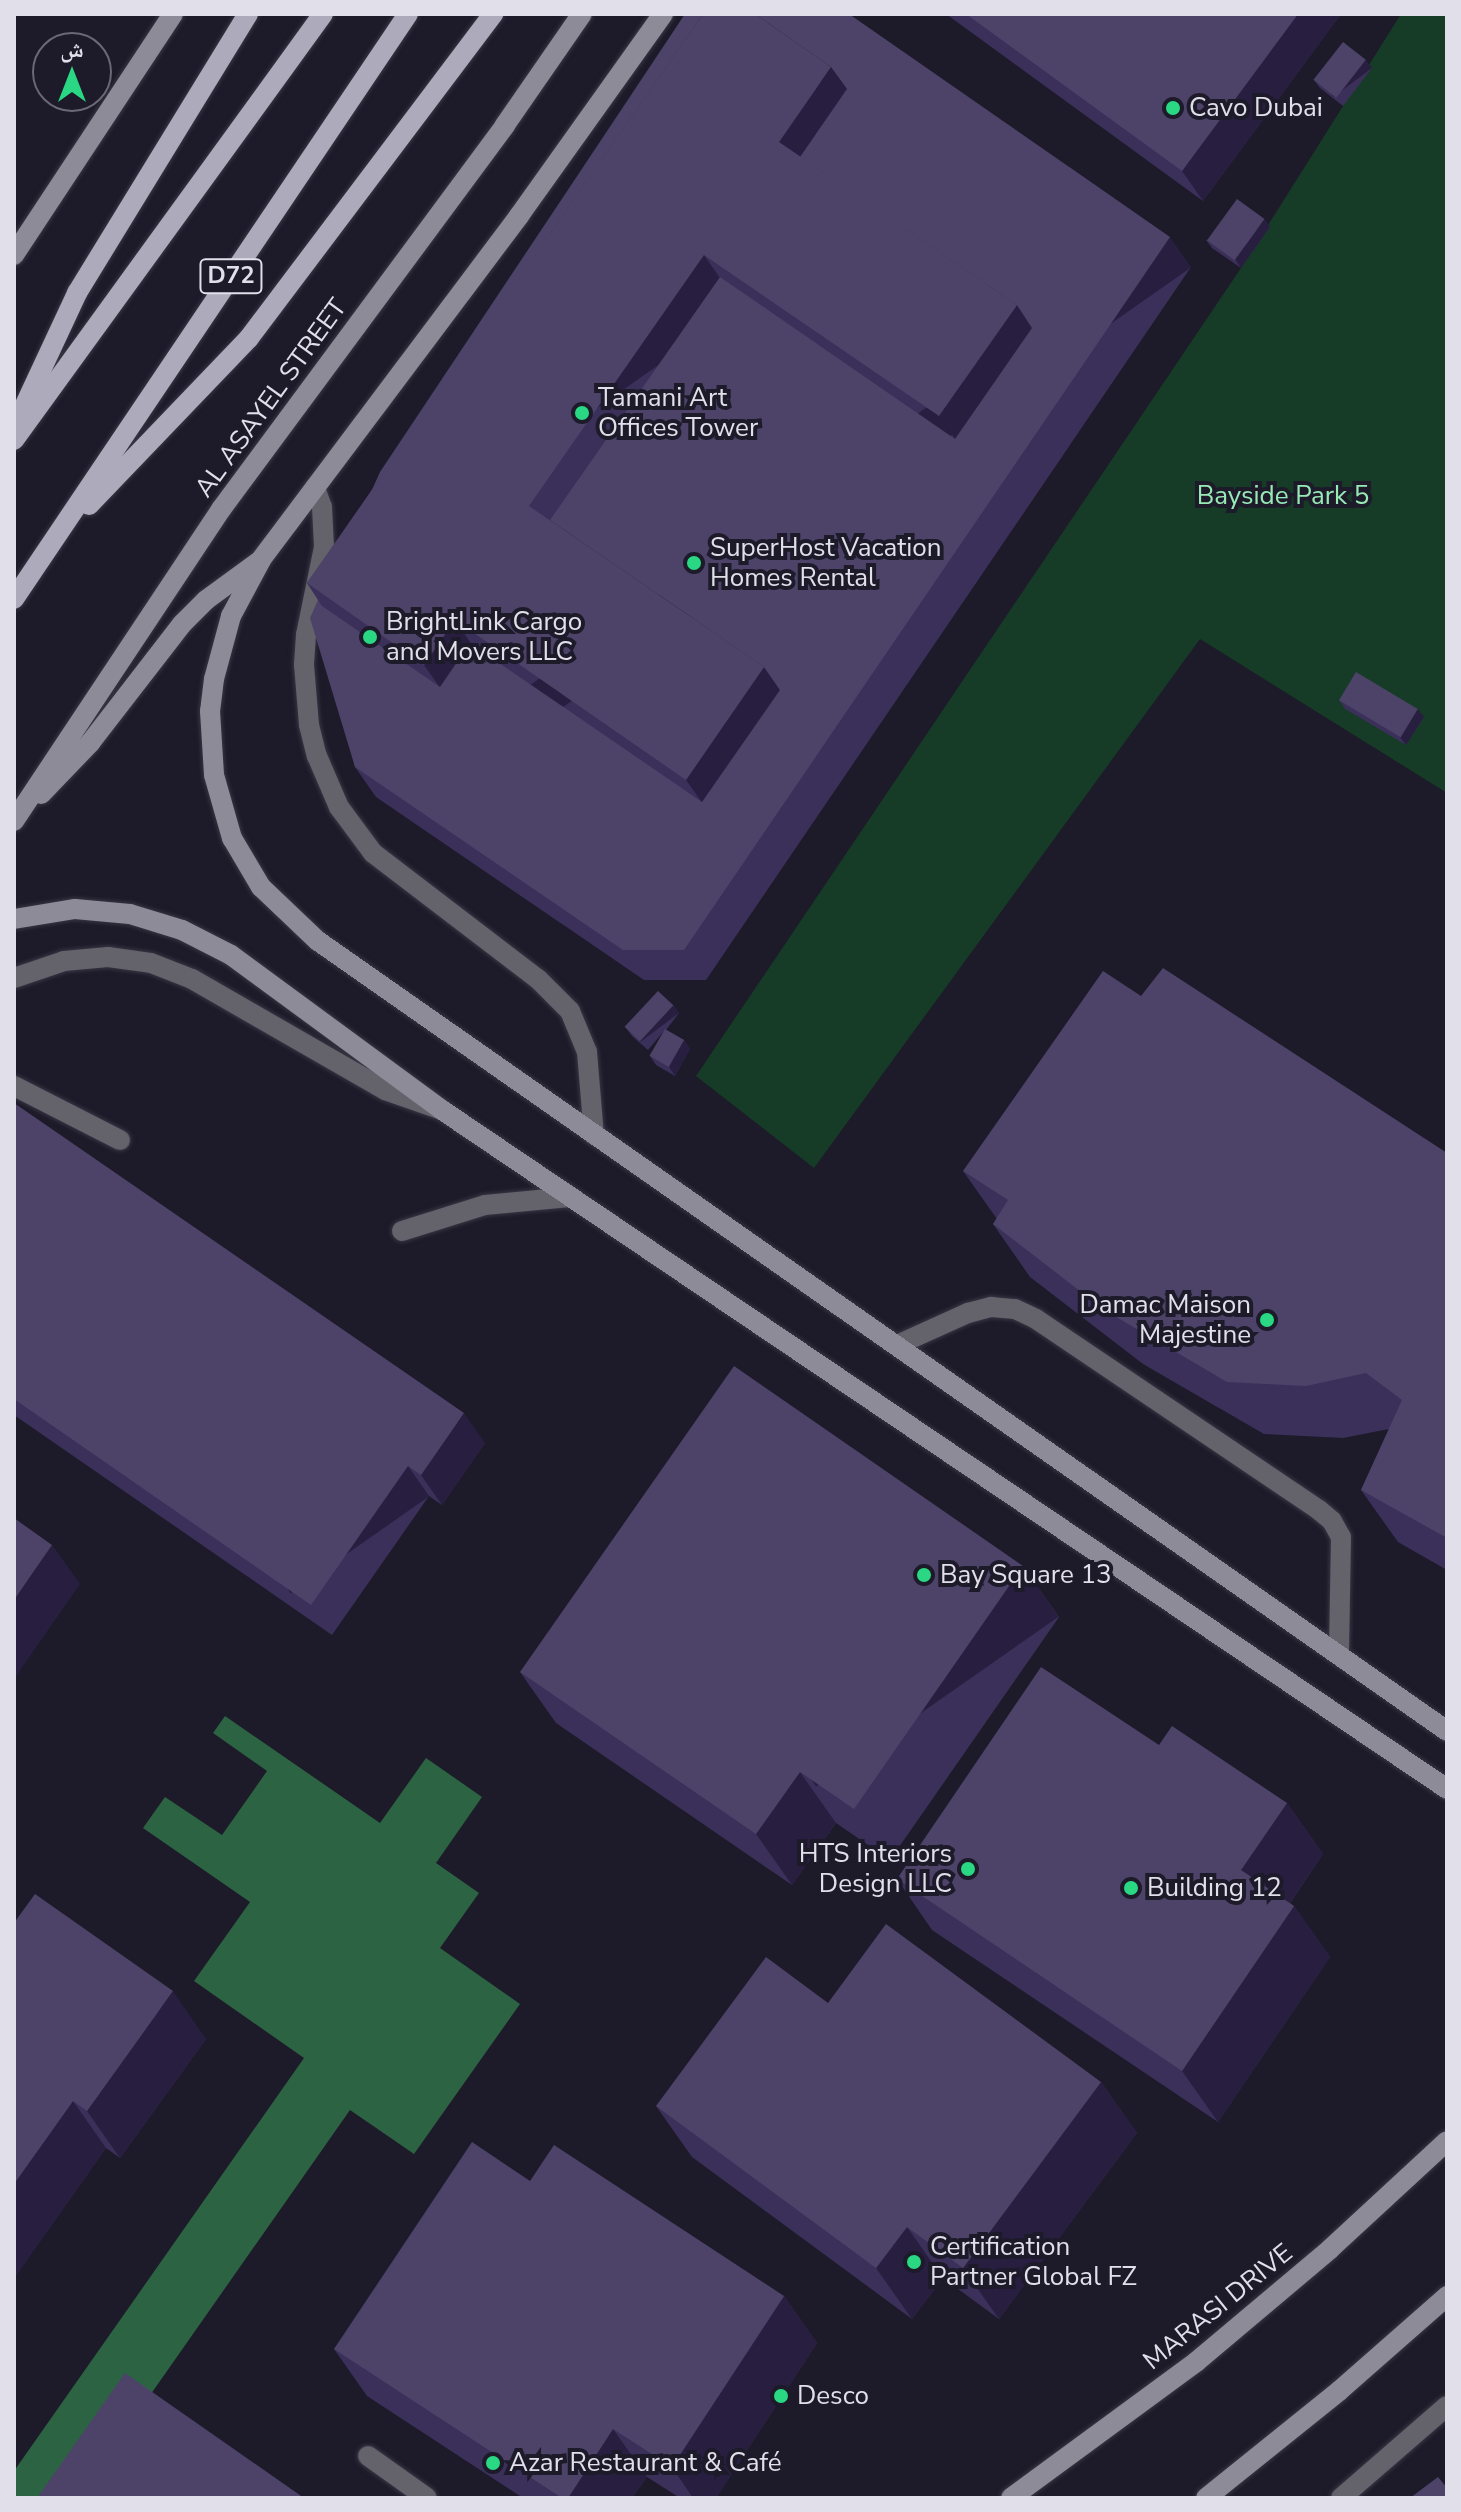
<!DOCTYPE html>
<meta charset="utf-8">
<style>
body{margin:0}
#map{position:relative;width:1461px;height:2512px;overflow:hidden;background:#1d1a29;font-family:"Nunito Sans","Noto Naskh Arabic",sans-serif}
div>[style]{position:absolute}
[style*='--x']{left:calc(var(--x)*1px);top:calc(var(--y)*1px);width:calc(var(--w)*1px);rotate:calc(var(--a)*1deg)}
.green>*{inset:0;background:#163b26}
.water>*{inset:0;background:#2c6343}
.roads{filter:drop-shadow(0 0 2px #383644) drop-shadow(0 0 2px #383644)}
.lane>*{height:20px;margin:-10px;padding:0 10px;transform-origin:10px;border-radius:10px;background:#64626b}
.secondary>*{height:20px;margin:-10px;padding:0 10px;transform-origin:10px;border-radius:10px;background:#8d8b98}
.primary>*{height:20px;margin:-10px;padding:0 10px;transform-origin:10px;border-radius:10px;background:#adaabb}
.wall>*{inset:0;background:#3b305a}
.shaded-wall>*{inset:0;background:#281f40;transform-origin:0 0}
.building>*{inset:0;background:#4d4369;transform-origin:0 0}
.dots>*{width:22px;height:22px;translate:-50% -50%;box-sizing:border-box;border:4px solid #1d1a29;border-radius:50%}
span{translate:-50% -50%;white-space:nowrap;text-align:center;line-height:1.15;-webkit-text-stroke:8px #1d1a29;paint-order:stroke}
.shield-label span{padding:2px 6px;background:#1d1a29;border:2px solid;border-radius:6px;-webkit-text-stroke-width:0}
.shield-label{font-size:24px;color:#e1dfea;font-weight:700}
.poi-label{font-size:26px;color:#e1dfea}
.left{translate:0 -50%;text-align:left}
.right{translate:-100% -50%;text-align:right}
.street-label{font-size:26px;color:#e1dfea}
.park-label{font-size:26px;color:#97e9b6}
.frame{position:absolute;inset:0;border:16px solid #e1dfea;pointer-events:none}
.north{position:absolute;left:32px;top:32px;width:80px;height:80px;box-sizing:border-box;background:#1d1a29;border:2px solid #6b6976;border-radius:50%;rotate:0deg;font-size:22px;font-weight:700;line-height:32px;text-align:center;color:#e1dfea}
.north::after{content:'';display:block;margin:auto;width:28px;height:36px;background:#2ad884;clip-path:polygon(50% 0,100% 100%,50% 72%,0 100%)}
</style>
<div id="map">
<div class="green">
<i style="clip-path:polygon(1401px 14px,1447px 14px,1447px 793px,1200px 639px,814px 1168px,696px 1076px,1241px 268px)"></i>
</div>
<div class="water">
<i style="clip-path:polygon(225px 1716px,380px 1823px,426px 1758px,482px 1797px,436px 1863px,479px 1893px,440px 1948px,520px 2004px,414px 2154px,350px 2110px,78px 2498px,14px 2498px,14px 2471px,304px 2058px,194px 1981px,250px 1902px,143px 1828px,165px 1797px,222px 1835px,267px 1771px,213px 1733px)"></i>
</div>
<div class="roads">
<div class="lane">
<i style="--x:315;--y:488;--w:20;--a:70"></i>
<i style="--x:322;--y:507;--w:40;--a:87.1"></i>
<i style="--x:324;--y:547;--w:90;--a:101.6"></i>
<i style="--x:306;--y:635;--w:30;--a:94"></i>
<i style="--x:304;--y:665;--w:60;--a:85.2"></i>
<i style="--x:309;--y:725;--w:32;--a:76"></i>
<i style="--x:317;--y:756;--w:56;--a:66.7"></i>
<i style="--x:339;--y:807;--w:57;--a:53.5"></i>
<i style="--x:373;--y:853;--w:208;--a:37.4"></i>
<i style="--x:538;--y:979;--w:45;--a:45"></i>
<i style="--x:570;--y:1011;--w:44;--a:67.5"></i>
<i style="--x:587;--y:1052;--w:83;--a:85.2"></i>
<i style="--x:14;--y:978;--w:53;--a:-18.8"></i>
<i style="--x:64;--y:961;--w:44;--a:-5.2"></i>
<i style="--x:108;--y:957;--w:43;--a:7.9"></i>
<i style="--x:151;--y:963;--w:44;--a:21.3"></i>
<i style="--x:192;--y:979;--w:223;--a:29.9"></i>
<i style="--x:385;--y:1090;--w:57;--a:19.4"></i>
<i style="--x:14;--y:1086;--w:119;--a:27"></i>
<i style="--x:402;--y:1231;--w:87;--a:-17.4"></i>
<i style="--x:485;--y:1205;--w:85;--a:-5.4"></i>
<i style="--x:897;--y:1345;--w:78;--a:-24.3"></i>
<i style="--x:968;--y:1313;--w:24;--a:-15"></i>
<i style="--x:991;--y:1307;--w:24;--a:5"></i>
<i style="--x:1015;--y:1309;--w:23;--a:25"></i>
<i style="--x:1036;--y:1319;--w:341;--a:34"></i>
<i style="--x:1319;--y:1510;--w:17;--a:40"></i>
<i style="--x:1332;--y:1521;--w:18;--a:61"></i>
<i style="--x:1341;--y:1537;--w:117;--a:91"></i>
<i style="--x:368;--y:2456;--w:72;--a:35.4"></i>
<i style="--x:1341;--y:2498;--w:140;--a:-41"></i>
</div>
<div class="secondary">
<i style="--x:663;--y:14;--w:248;--a:125.5"></i>
<i style="--x:519;--y:216;--w:430;--a:126.9"></i>
<i style="--x:261;--y:560;--w:64;--a:118.2"></i>
<i style="--x:231;--y:616;--w:65;--a:105.1"></i>
<i style="--x:214;--y:679;--w:32;--a:97"></i>
<i style="--x:210;--y:711;--w:64;--a:86.4"></i>
<i style="--x:214;--y:775;--w:66;--a:74.1"></i>
<i style="--x:232;--y:838;--w:57;--a:59.4"></i>
<i style="--x:261;--y:887;--w:79;--a:43.5"></i>
<i style="--x:318;--y:941;--w:1378;--a:34.98"></i>
<i style="--x:14;--y:255;--w:289;--a:-56.6"></i>
<i style="--x:41;--y:794;--w:71;--a:-46.1"></i>
<i style="--x:90;--y:743;--w:150;--a:-52.3"></i>
<i style="--x:182;--y:624;--w:34;--a:-45"></i>
<i style="--x:206;--y:600;--w:64;--a:-36.2"></i>
<i style="--x:14;--y:821;--w:376;--a:-56.4"></i>
<i style="--x:222;--y:508;--w:476;--a:-53.5"></i>
<i style="--x:505;--y:125;--w:135;--a:-55.3"></i>
<i style="--x:14;--y:919;--w:62;--a:-9.3"></i>
<i style="--x:75;--y:909;--w:55;--a:5.2"></i>
<i style="--x:130;--y:914;--w:54;--a:17.1"></i>
<i style="--x:182;--y:930;--w:55;--a:27"></i>
<i style="--x:231;--y:955;--w:262;--a:36.3"></i>
<i style="--x:442;--y:1110;--w:1213;--a:34.04"></i>
<i style="--x:1011;--y:2498;--w:230;--a:-36.3"></i>
<i style="--x:1196;--y:2362;--w:175;--a:-40.1"></i>
<i style="--x:1330;--y:2249;--w:159;--a:-42.7"></i>
<i style="--x:1206;--y:2498;--w:171;--a:-38.8"></i>
<i style="--x:1339;--y:2391;--w:144;--a:-41.3"></i>
</div>
<div class="primary">
<i style="--x:16;--y:424;--w:145;--a:-65"></i>
<i style="--x:77;--y:293;--w:327;--a:-58.5"></i>
<i style="--x:14;--y:440;--w:526;--a:-54.04"></i>
<i style="--x:89;--y:505;--w:231;--a:-46.2"></i>
<i style="--x:249;--y:338;--w:406;--a:-53"></i>
<i style="--x:14;--y:599;--w:705;--a:-56.04"></i>
</div>
</div>
<div class="wall">
<i style="clip-path:polygon(685px 14px,1191px 267px,706px 980px,644px 980px,376px 797px,355px 767px,318px 600px,307px 583px,371px 492px)"></i>
<i style="clip-path:polygon(946px 14px,1341px 14px,1203px 201px)"></i>
<i style="clip-path:polygon(1372px 68px,1343px 106px,1320px 88px,1314px 80px)"></i>
<i style="clip-path:polygon(1270px 227px,1241px 268px,1212px 248px,1206px 240px)"></i>
<i style="clip-path:polygon(1339px 700px,1424px 717px,1406px 745px,1345px 709px)"></i>
<i style="clip-path:polygon(1141px 996px,1447px 1153px,1447px 1570px,1398px 1542px,1361px 1490px,1389px 1429px,1343px 1438px,1264px 1434px,1143px 1364px,1030px 1277px,993px 1224px,997px 1219px,963px 1171px)"></i>
<i style="clip-path:polygon(673px 1005px,679px 1013px,666px 1030px,684px 1040px,690px 1049px,675px 1076px,656px 1065px,650px 1056px,664px 1031px,648px 1050px,632px 1036px,626px 1028px)"></i>
<i style="clip-path:polygon(14px 1103px,485px 1443px,442px 1505px,429px 1496px,332px 1635px,14px 1415px)"></i>
<i style="clip-path:polygon(1023px 1566px,1059px 1617px,890px 1860px,836px 1823px,792px 1885px,556px 1723px,520px 1672px)"></i>
<i style="clip-path:polygon(1159px 1745px,1287px 1803px,1323px 1854px,1290px 1903px,1294px 1906px,1330px 1957px,1218px 2122px,932px 1930px,897px 1879px)"></i>
<i style="clip-path:polygon(14px 1923px,206px 2039px,120px 2158px,106px 2148px,14px 2278px)"></i>
<i style="clip-path:polygon(1101px 2082px,1137px 2133px,999px 2319px,943px 2278px,912px 2319px,692px 2157px,656px 2106px)"></i>
<i style="clip-path:polygon(530px 2181px,784px 2296px,817px 2343px,716px 2498px,680px 2498px,647px 2477px,632px 2498px,523px 2498px,367px 2396px,334px 2349px)"></i>
</div>
<div class="shaded-wall">
<i style="clip-path:polygon(1298px 14px,1341px 14px,1203px 201px,1182px 171px)"></i>
<i style="left:1366px;top:60px;width:10px;height:48px;rotate:53deg"></i>
<i style="clip-path:polygon(831px 67px,868px 119px,823px 184px,779px 142px)"></i>
<i style="clip-path:polygon(1265px 219px,1270px 227px,1241px 268px,1235px 259px)"></i>
<i style="left:1170px;top:237px;width:37px;height:863px;rotate:55deg"></i>
<i style="left:704px;top:255px;width:64px;height:306px;rotate:55deg"></i>
<i style="clip-path:polygon(1017px 305px,1053px 358px,976px 469px,939px 416px)"></i>
<i style="clip-path:polygon(455px 620px,491px 673px,461px 717px,424px 665px)"></i>
<i style="clip-path:polygon(764px 667px,801px 720px,723px 832px,686px 780px)"></i>
<i style="clip-path:polygon(1418px 709px,1424px 717px,1406px 745px,1400px 737px)"></i>
<i style="left:673px;top:1005px;width:10px;height:48px;rotate:53deg"></i>
<i style="clip-path:polygon(684px 1040px,690px 1049px,675px 1076px,669px 1067px)"></i>
<i style="clip-path:polygon(464px 1413px,485px 1443px,442px 1505px,421px 1475px)"></i>
<i style="left:408px;top:1466px;width:37px;height:169px;rotate:55deg"></i>
<i style="clip-path:polygon(52px 1545px,80px 1584px,14px 1679px,14px 1600px)"></i>
<i style="left:1023px;top:1566px;width:62px;height:296px;rotate:55deg"></i>
<i style="clip-path:polygon(800px 1772px,836px 1823px,792px 1885px,756px 1834px)"></i>
<i style="clip-path:polygon(1287px 1803px,1323px 1854px,1277px 1921px,1241px 1870px)"></i>
<i style="clip-path:polygon(1294px 1906px,1330px 1957px,1218px 2122px,1182px 2071px)"></i>
<i style="clip-path:polygon(173px 1991px,206px 2039px,120px 2158px,87px 2111px)"></i>
<i style="clip-path:polygon(1101px 2082px,1137px 2133px,999px 2319px,963px 2268px)"></i>
<i style="clip-path:polygon(73px 2101px,106px 2148px,14px 2278px,14px 2184px)"></i>
<i style="clip-path:polygon(907px 2227px,943px 2278px,912px 2319px,876px 2268px)"></i>
<i style="clip-path:polygon(784px 2296px,817px 2343px,716px 2498px,693px 2498px,672px 2467px)"></i>
<i style="clip-path:polygon(613px 2429px,647px 2477px,632px 2498px,568px 2498px)"></i>
</div>
<div class="building">
<i style="clip-path:polygon(685px 14px,703px 14px,371px 492px,380px 472px)"></i>
<i style="clip-path:polygon(703px 14px,755px 14px,831px 67px,779px 142px,1017px 305px,939px 416px,704px 255px,529px 506px,764px 667px,686px 780px,455px 620px,424px 665px,307px 583px)"></i>
<i style="clip-path:polygon(755px 14px,849px 14px,1170px 237px,684px 950px,623px 950px,355px 767px,310px 618px,318px 600px,322px 606px,440px 687px,470px 643px,702px 802px,780px 690px,764px 667px,550px 520px,720px 277px,955px 439px,1032px 328px,1017px 305px,800px 157px,847px 89px,831px 67px)"></i>
<i style="clip-path:polygon(966px 14px,1298px 14px,1182px 171px)"></i>
<i style="left:1343px;top:42px;width:29px;height:48px;rotate:38deg"></i>
<i style="left:1237px;top:199px;width:34px;height:51px;rotate:36deg"></i>
<i style="left:1356px;top:672px;width:72px;height:33px;rotate:31deg"></i>
<i style="clip-path:polygon(1163px 968px,1447px 1153px,1447px 1538px,1361px 1490px,1402px 1400px,1366px 1373px,1306px 1386px,1227px 1382px,1106px 1311px,993px 1224px,1008px 1200px,963px 1171px,1103px 971px,1141px 996px)"></i>
<i style="left:658px;top:991px;width:21px;height:49px;rotate:43deg"></i>
<i style="left:665px;top:1029px;width:22px;height:31px;rotate:30deg"></i>
<i style="clip-path:polygon(14px 1103px,464px 1413px,421px 1475px,408px 1466px,311px 1605px,14px 1399px)"></i>
<i style="clip-path:polygon(734px 1366px,1023px 1566px,854px 1809px,800px 1772px,756px 1834px,520px 1672px)"></i>
<i style="clip-path:polygon(14px 1518px,52px 1545px,14px 1600px)"></i>
<i style="clip-path:polygon(1041px 1667px,1159px 1745px,1172px 1726px,1287px 1803px,1241px 1870px,1294px 1906px,1182px 2071px,897px 1879px)"></i>
<i style="clip-path:polygon(35px 1894px,173px 1991px,87px 2111px,73px 2101px,14px 2184px,14px 1923px)"></i>
<i style="clip-path:polygon(886px 1924px,1101px 2082px,963px 2268px,907px 2227px,876px 2268px,656px 2106px,766px 1957px,828px 2003px)"></i>
<i style="clip-path:polygon(472px 2142px,530px 2181px,554px 2145px,784px 2296px,672px 2467px,613px 2429px,568px 2498px,562px 2498px,334px 2349px)"></i>
<i style="clip-path:polygon(125px 2373px,304px 2498px,37px 2498px)"></i>
<i style="clip-path:polygon(1438px 2477px,1447px 2488px,1447px 2498px,1410px 2498px)"></i>
</div>
<div class="dots">
<i style="left:1173px;top:108px;background:#2ad884"></i>
<i style="left:582px;top:413px;background:#2ad884"></i>
<i style="left:694px;top:563px;background:#2ad884"></i>
<i style="left:370px;top:637px;background:#2ad884"></i>
<i style="left:1267px;top:1320px;background:#2ad884"></i>
<i style="left:924px;top:1575px;background:#2ad884"></i>
<i style="left:968px;top:1869px;background:#2ad884"></i>
<i style="left:1131px;top:1888px;background:#2ad884"></i>
<i style="left:914px;top:2262px;background:#2ad884"></i>
<i style="left:781px;top:2396px;background:#2ad884"></i>
<i style="left:493px;top:2463px;background:#2ad884"></i>
</div>
<div class="shield-label">
<span style="left:231px;top:276px">D72</span>
</div>
<div class="poi-label">
<span class="left" style="left:1189px;top:108px">Cavo Dubai</span>
<span class="left" style="left:598px;top:413px">Tamani Art<br>Offices Tower</span>
<span class="left" style="left:710px;top:563px">SuperHost Vacation<br>Homes Rental</span>
<span class="left" style="left:386px;top:637px">BrightLink Cargo<br>and Movers LLC</span>
<span class="right" style="left:1251px;top:1320px">Damac Maison<br>Majestine</span>
<span class="left" style="left:940px;top:1575px">Bay Square 13</span>
<span class="right" style="left:952px;top:1869px">HTS Interiors<br>Design LLC</span>
<span class="left" style="left:1147px;top:1888px">Building 12</span>
<span class="left" style="left:930px;top:2262px">Certification<br>Partner Global FZ</span>
<span class="left" style="left:797px;top:2396px">Desco</span>
<span class="left" style="left:509px;top:2463px">Azar Restaurant &amp; Café</span>
</div>
<div class="street-label">
<span style="left:271px;top:398px;rotate:-54deg">AL ASAYEL STREET</span>
<span style="left:1218px;top:2307px;rotate:-39deg">MARASI DRIVE</span>
</div>
<div class="park-label">
<span style="left:1283px;top:496px">Bayside Park 5</span>
</div>
<div class="frame"></div>
<div class="north">ش</div>
</div>
